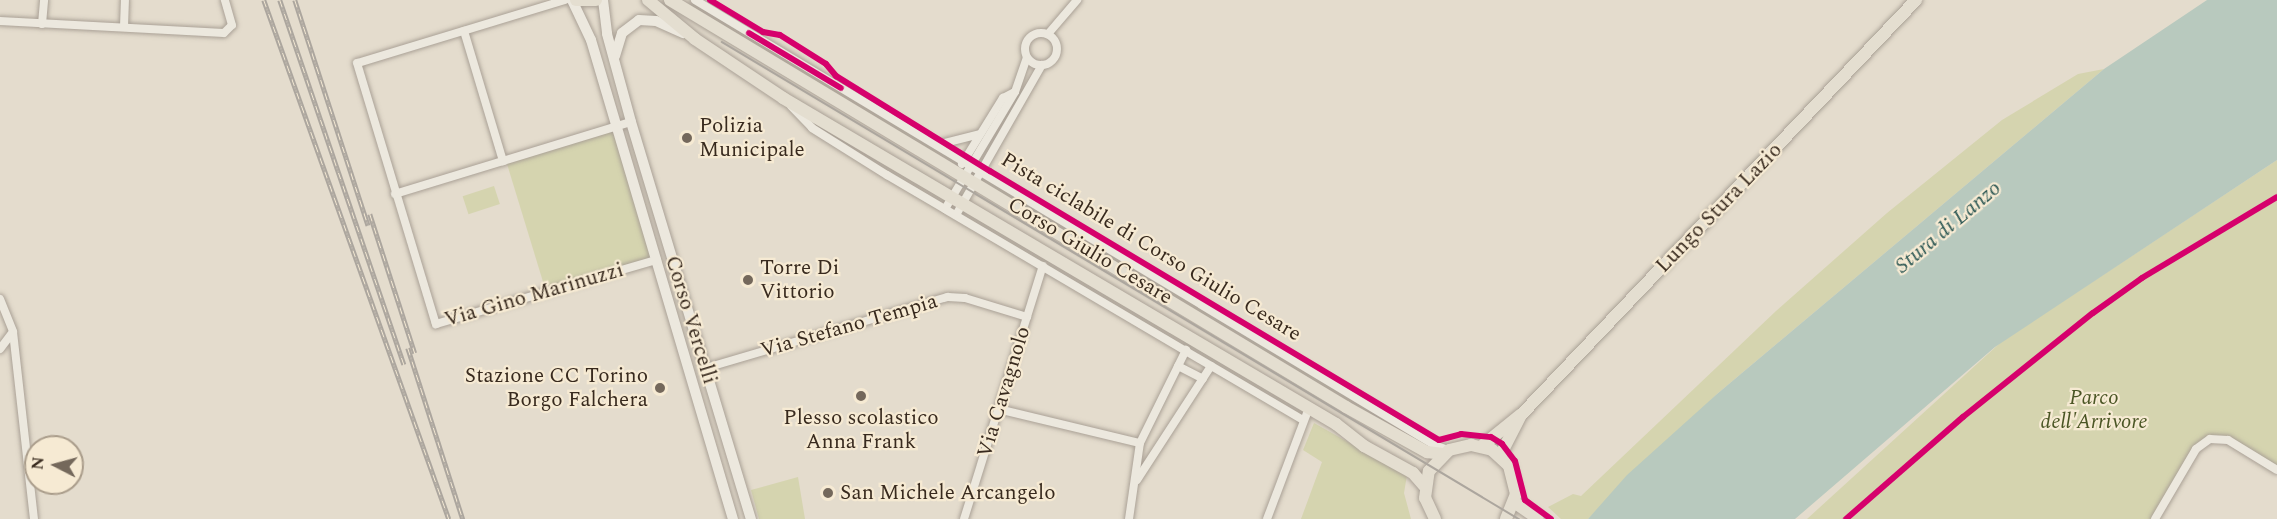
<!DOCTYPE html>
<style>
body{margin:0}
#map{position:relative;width:2277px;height:519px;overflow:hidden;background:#e4dccd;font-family:Spectral,serif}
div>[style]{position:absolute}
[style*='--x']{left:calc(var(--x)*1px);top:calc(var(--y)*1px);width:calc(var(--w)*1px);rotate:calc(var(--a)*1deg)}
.green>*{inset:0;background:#d5d4af;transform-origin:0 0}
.water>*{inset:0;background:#b8c9be}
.roads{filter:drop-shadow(0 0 2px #aaa196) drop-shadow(0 0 2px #aaa196)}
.minor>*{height:8px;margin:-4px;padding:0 4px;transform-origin:4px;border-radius:4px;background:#ece8de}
.minor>.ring{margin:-4px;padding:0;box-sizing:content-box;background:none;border:8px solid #ece8de;border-radius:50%}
.secondary>*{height:10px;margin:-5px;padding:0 5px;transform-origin:5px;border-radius:5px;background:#ece8de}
.primary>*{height:12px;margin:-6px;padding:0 6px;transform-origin:6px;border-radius:6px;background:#e4ded0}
.tram>*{height:1.5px;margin:-0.75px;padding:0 0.75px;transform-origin:0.75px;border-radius:0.75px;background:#aca69e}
.rail>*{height:4.5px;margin-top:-2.25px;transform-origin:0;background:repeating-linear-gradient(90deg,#f6ead3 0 7px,#aca69e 0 14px);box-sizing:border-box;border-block:2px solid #aca69e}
.cycleway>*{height:6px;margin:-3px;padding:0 3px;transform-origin:3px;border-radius:3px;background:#d6006c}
.dots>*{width:16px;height:16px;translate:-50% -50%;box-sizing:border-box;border:3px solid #f6ead3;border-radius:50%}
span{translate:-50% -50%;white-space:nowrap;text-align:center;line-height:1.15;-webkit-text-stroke:4.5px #f6ead3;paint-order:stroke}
.poi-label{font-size:21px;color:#382a1e}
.left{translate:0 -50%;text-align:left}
.right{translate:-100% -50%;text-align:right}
.street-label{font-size:21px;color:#382a1e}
.park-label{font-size:21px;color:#4a5524;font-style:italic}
.water-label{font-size:22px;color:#2d5854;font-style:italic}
.north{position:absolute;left:24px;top:435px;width:60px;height:60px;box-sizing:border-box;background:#f6ead3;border:2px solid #aa9d8b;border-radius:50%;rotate:276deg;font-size:16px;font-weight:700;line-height:24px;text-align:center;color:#382a1e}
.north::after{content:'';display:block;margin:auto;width:21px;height:27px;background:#74685b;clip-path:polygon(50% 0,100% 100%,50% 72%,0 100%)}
</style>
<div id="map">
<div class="green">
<i style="clip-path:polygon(2104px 69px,1717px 394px,1588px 519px,1561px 519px,1548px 507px,1573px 494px,1581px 496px,1776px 311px,1887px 213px,2002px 120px,2078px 74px)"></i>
<i style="left:613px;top:131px;width:132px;height:111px;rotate:73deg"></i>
<i style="clip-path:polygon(2277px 160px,2277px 470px,2228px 440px,2210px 439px,2196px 449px,2154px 519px,1807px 519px,2000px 343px)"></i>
<i style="left:494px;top:186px;width:19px;height:33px;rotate:72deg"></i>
<i style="clip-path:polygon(1314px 423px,1407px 475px,1404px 493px,1411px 519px,1301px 519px,1322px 462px,1303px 450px)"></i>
<i style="clip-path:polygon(798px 477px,805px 519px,759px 519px,751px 490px)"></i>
</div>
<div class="water">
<i style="clip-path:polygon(2207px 0,2277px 0,2277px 160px,1995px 347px,1795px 519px,1588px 519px,1627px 475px,1717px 394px,2104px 69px)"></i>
</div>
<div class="roads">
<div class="minor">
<i style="--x:565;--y:0;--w:217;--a:163.1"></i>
<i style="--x:357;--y:63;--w:273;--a:73.2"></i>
<i style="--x:436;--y:324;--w:230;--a:-16.2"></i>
<i style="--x:695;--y:0;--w:863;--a:31.05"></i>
<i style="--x:1434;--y:445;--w:15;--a:20"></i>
<i style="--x:0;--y:21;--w:224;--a:3.1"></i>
<i style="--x:224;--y:33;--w:11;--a:-45"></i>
<i style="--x:232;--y:25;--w:26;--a:-106"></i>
<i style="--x:42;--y:24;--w:24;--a:-85"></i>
<i style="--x:124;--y:27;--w:27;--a:-88"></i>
<i style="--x:464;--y:31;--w:136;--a:73.3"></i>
<i class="ring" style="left:1025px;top:33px;width:24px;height:24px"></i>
<i style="--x:1048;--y:34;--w:45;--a:-49.5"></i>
<i style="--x:791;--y:106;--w:30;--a:46"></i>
<i style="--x:812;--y:128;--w:89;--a:32.1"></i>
<i style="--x:887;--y:175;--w:483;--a:30.5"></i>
<i style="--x:937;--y:145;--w:44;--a:-14.3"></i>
<i style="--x:962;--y:164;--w:78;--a:-58.2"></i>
<i style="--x:1003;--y:98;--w:13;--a:-27"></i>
<i style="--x:395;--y:194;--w:247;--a:-17"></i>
<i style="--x:945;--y:209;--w:136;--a:-59.1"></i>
<i style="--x:1015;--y:92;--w:36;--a:-71"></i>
<i style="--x:956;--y:215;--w:173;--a:-60.2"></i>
<i style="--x:0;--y:299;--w:35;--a:68"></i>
<i style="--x:13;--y:332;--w:188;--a:83.6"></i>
<i style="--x:0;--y:349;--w:21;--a:-53"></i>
<i style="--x:1178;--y:366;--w:28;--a:27"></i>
<i style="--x:706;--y:368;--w:252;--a:-16.4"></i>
<i style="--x:948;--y:297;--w:17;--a:3"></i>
<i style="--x:965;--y:298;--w:65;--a:17"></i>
<i style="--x:998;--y:409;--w:146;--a:13.5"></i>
<i style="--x:1137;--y:480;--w:136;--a:-57"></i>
<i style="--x:964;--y:519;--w:265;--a:-72.7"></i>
<i style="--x:1129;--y:519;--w:77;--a:-81.8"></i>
<i style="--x:1140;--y:443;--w:104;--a:-63.7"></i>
<i style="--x:1267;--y:519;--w:119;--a:-69.3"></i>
<i style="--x:2155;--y:519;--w:81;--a:-59.6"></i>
<i style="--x:2196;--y:449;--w:17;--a:-36"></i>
<i style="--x:2210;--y:439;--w:18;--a:3"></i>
<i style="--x:2228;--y:440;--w:57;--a:31.5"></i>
</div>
<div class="secondary">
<i style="--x:572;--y:0;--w:44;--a:64.6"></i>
<i style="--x:591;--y:40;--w:500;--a:73.5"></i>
<i style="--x:603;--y:0;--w:34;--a:83"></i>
<i style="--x:607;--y:34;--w:91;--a:74.7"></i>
<i style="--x:631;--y:122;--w:415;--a:73.2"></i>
<i style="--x:615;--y:56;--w:24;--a:-73"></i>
<i style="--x:622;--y:33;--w:21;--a:-37"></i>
<i style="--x:639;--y:20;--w:17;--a:3"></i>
<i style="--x:656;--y:21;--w:30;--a:24"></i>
</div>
<div class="primary">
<i style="--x:576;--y:0;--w:20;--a:0"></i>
<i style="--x:648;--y:0;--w:61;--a:39.7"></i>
<i style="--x:695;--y:39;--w:106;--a:33.8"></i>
<i style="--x:783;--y:98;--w:642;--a:30.52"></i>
<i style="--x:1336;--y:424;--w:36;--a:38"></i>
<i style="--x:1364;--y:446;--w:56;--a:28.9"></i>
<i style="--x:1413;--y:473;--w:18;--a:49"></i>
<i style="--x:670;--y:0;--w:789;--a:31.05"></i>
<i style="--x:1346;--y:407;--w:93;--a:29.1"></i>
<i style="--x:1427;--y:452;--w:16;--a:7"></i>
<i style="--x:1482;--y:446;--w:49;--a:-39.2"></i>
<i style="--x:1500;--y:456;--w:46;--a:-62.9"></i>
<i style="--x:1521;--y:415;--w:573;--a:-46.41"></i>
<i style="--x:1514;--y:502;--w:29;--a:35"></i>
<i style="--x:1435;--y:519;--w:23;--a:-115"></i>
<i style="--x:1425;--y:498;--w:27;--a:-82"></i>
<i style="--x:1429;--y:471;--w:29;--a:-46"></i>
<i style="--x:1449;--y:450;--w:23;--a:-13"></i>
<i style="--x:1471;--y:445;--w:22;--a:13"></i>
<i style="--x:1492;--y:450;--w:23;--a:43"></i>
<i style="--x:1509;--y:466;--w:29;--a:76"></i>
<i style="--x:1516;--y:494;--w:27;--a:112"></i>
</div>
</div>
<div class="tram">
<i style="--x:722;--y:42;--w:929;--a:30.9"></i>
</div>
<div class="rail">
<i style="--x:264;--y:0;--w:551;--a:70.38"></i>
<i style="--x:280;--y:0;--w:385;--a:71.2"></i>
<i style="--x:295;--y:0;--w:237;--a:72"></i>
<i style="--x:370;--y:214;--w:146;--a:72.1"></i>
<i style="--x:408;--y:348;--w:180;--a:72.2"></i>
</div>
<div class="cycleway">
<i style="--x:710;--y:0;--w:62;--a:31.1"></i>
<i style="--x:763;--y:32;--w:17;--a:10"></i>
<i style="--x:780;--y:35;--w:54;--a:32.2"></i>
<i style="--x:826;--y:64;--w:16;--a:50"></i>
<i style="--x:836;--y:76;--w:181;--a:31.7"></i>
<i style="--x:990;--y:171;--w:523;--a:30.93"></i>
<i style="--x:1439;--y:440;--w:23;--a:-15"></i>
<i style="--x:1461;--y:434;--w:30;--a:6"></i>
<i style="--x:1491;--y:437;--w:13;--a:32"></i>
<i style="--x:1502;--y:444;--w:21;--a:53"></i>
<i style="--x:1515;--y:461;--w:40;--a:75.6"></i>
<i style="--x:1525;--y:500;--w:32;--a:36"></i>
<i style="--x:749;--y:33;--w:107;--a:30.9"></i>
<i style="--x:1846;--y:519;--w:155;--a:-41.1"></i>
<i style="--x:1963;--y:417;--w:166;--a:-38.7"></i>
<i style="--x:2093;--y:313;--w:60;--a:-35.5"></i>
<i style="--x:2142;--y:278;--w:157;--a:-31"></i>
</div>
<div class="dots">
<i style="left:687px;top:138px;background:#74685b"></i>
<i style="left:748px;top:280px;background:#74685b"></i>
<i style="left:660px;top:388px;background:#74685b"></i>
<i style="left:861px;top:396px;background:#74685b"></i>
<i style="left:828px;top:493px;background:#74685b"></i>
</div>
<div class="poi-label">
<span class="left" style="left:699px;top:138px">Polizia<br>Municipale</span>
<span class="left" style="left:760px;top:280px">Torre Di<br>Vittorio</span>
<span class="right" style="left:648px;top:388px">Stazione CC Torino<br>Borgo Falchera</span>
<span style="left:861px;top:430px">Plesso scolastico<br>Anna Frank</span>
<span class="left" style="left:840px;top:493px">San Michele Arcangelo</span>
</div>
<div class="street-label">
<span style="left:1719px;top:208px;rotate:-46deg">Lungo Stura Lazio</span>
<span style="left:1151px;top:247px;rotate:31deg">Pista ciclabile di Corso Giulio Cesare</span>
<span style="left:1090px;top:251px;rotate:31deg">Corso Giulio Cesare</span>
<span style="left:534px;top:295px;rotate:-16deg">Via Gino Marinuzzi</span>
<span style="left:691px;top:320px;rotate:73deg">Corso Vercelli</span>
<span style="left:849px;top:326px;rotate:-16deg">Via Stefano Tempia</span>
<span style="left:1004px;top:392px;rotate:-73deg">Via Cavagnolo</span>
</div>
<div class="park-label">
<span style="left:2094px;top:410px">Parco<br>dell'Arrivore</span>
</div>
<div class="water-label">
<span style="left:1948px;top:227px;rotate:-40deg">Stura di Lanzo</span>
</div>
<div class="north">N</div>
</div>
